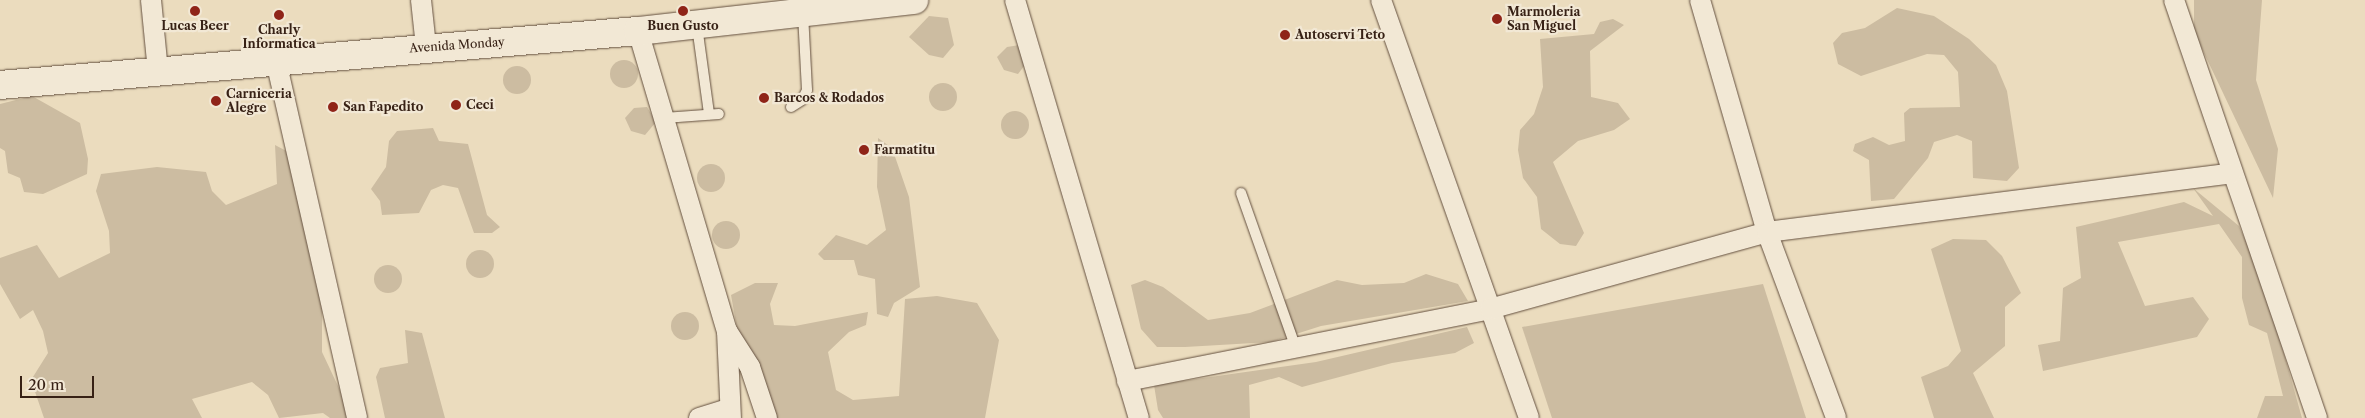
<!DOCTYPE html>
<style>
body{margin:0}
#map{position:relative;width:2365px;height:418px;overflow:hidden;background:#ebdcbe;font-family:"Libre Caslon Text",serif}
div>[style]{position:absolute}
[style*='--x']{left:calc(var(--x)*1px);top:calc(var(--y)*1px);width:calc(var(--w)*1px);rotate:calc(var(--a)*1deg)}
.green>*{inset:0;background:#ccbca1}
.round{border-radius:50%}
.roads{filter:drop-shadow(0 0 1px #64503f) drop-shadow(0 0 1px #64503f)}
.lane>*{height:10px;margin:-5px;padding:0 5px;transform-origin:5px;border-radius:5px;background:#f2e8d5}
.street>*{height:20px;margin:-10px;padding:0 10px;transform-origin:10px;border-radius:10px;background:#f2e8d5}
.secondary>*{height:28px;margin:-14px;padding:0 14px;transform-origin:14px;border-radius:14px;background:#f2e8d5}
.dots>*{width:14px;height:14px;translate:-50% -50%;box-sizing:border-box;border:2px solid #f2e8d5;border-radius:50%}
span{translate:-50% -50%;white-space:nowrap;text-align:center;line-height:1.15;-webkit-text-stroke:4.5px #f2e8d5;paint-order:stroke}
.poi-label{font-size:12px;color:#372115;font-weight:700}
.left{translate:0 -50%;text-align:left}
.street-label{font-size:12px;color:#372115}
.scale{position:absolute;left:20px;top:376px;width:74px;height:22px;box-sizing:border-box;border:2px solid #372115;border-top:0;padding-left:6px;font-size:15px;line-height:18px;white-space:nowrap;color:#372115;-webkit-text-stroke:4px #f2e8d5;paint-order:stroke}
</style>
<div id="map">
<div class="green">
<i style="clip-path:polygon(2194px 0,2262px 0,2256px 80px,2278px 149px,2273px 198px,2194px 32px)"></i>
<i style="clip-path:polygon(1897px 8px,1934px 16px,1969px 39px,1996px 65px,2007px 91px,2019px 168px,2007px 181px,1973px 178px,1972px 141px,1957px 135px,1934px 142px,1928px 158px,1894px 199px,1871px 201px,1869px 160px,1853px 151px,1855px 144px,1873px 137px,1889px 145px,1905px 141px,1904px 113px,1910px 108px,1960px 107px,1958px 72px,1944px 55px,1927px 54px,1861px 76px,1838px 64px,1833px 43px,1842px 33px,1865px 28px)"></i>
<i style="clip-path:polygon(929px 16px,948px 18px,954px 45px,943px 58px,929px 55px,909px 37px)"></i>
<i style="clip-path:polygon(1613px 19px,1624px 25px,1590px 51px,1591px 97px,1618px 103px,1630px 119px,1614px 130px,1578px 141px,1553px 162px,1584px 233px,1576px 246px,1560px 244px,1541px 229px,1537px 197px,1523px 178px,1518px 150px,1520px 130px,1534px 114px,1543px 87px,1540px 39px,1594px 34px,1600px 22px)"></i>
<i style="clip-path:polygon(1020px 45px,1028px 61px,1018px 74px,1004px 70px,997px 57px,1007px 47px)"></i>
<i class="round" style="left:610px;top:60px;width:28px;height:28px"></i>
<i class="round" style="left:503px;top:66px;width:28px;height:28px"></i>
<i class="round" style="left:929px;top:83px;width:28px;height:28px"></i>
<i style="clip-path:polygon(32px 96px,80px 123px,88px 159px,87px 174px,43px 194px,24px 192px,20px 178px,8px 173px,5px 151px,0 148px,0 104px)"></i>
<i style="clip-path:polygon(647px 107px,656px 122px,645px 135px,631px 131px,625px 118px,634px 108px)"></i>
<i class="round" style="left:1001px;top:111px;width:28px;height:28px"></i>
<i style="clip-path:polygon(433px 128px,439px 141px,468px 144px,487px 215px,500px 227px,492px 233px,474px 233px,458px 188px,443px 185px,431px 190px,419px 213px,382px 215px,380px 201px,371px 189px,386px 167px,389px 141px,397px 131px)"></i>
<i style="clip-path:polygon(878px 138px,892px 148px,909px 197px,920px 287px,894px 303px,888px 317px,877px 314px,875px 279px,858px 275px,854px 260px,824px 260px,818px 254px,836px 235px,867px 245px,886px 230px,877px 187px)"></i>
<i style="clip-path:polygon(275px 145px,292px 154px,322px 303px,322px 352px,353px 418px,330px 418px,323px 413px,279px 418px,268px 395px,252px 382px,192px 399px,202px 418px,44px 418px,31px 380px,48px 353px,43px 331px,33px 310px,20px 319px,0 284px,0 258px,37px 245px,59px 278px,110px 253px,109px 231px,96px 191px,101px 174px,157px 167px,206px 172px,212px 191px,226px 205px,277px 184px)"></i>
<i class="round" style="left:697px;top:164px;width:28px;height:28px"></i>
<i style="clip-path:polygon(2193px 188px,2239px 226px,2264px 282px,2302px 418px,2257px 418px,2265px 396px,2283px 396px,2267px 333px,2249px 325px,2242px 298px,2242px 257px,2219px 224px,2118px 242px,2145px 306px,2193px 297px,2209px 319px,2197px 337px,2043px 371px,2038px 345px,2060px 341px,2063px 288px,2081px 278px,2076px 227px,2184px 202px,2213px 216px)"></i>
<i class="round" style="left:712px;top:221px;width:28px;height:28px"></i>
<i style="clip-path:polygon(1953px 239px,1986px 240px,2002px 256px,2021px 293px,2005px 307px,2005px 346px,1973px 373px,1994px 418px,1934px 418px,1921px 377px,1948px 366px,1961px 351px,1931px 249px)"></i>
<i class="round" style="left:466px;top:250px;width:28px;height:28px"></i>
<i class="round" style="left:374px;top:265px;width:28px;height:28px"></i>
<i style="clip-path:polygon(1426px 274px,1458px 284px,1468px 301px,1321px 326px,1271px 342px,1185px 347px,1157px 347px,1141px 329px,1131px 285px,1145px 280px,1163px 287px,1208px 320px,1250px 313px,1337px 280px,1362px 285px,1404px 283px)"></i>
<i style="clip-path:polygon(755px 283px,778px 283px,770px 304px,774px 325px,795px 326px,868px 312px,866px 325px,849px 332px,828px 352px,836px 390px,853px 400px,899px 396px,905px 299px,937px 296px,977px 303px,999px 340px,985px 418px,770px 418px,738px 334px,731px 295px)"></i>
<i style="clip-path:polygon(1763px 284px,1806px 418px,1552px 418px,1522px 327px)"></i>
<i class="round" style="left:671px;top:312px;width:28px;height:28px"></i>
<i style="clip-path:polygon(1467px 327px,1474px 343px,1455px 353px,1392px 363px,1302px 387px,1279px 377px,1249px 385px,1250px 418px,1163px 418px,1158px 410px,1154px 385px,1316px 362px)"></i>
<i style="clip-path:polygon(405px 330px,422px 333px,445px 418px,385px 418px,376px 377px,380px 368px,408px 363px)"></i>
</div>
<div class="roads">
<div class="lane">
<i style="--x:697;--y:26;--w:89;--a:82.2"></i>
<i style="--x:791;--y:107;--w:13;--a:-32"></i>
<i style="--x:802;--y:100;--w:11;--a:-63"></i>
<i style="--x:807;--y:90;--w:77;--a:-93"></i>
<i style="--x:664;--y:118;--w:55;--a:-4.2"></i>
<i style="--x:1241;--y:193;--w:164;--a:70.5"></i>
</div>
<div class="street">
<i style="--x:151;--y:0;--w:71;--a:84.4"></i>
<i style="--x:421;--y:0;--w:47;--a:83.9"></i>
<i style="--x:1015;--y:0;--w:436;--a:73.5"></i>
<i style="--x:1381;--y:0;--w:443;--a:70.5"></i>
<i style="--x:1700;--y:0;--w:241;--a:73.9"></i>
<i style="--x:1767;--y:232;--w:198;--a:69.6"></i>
<i style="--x:2174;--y:0;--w:442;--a:71.1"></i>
<i style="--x:638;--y:31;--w:313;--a:73.5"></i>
<i style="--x:727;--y:331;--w:87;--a:87.4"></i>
<i style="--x:276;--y:61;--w:366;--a:77.2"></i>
<i style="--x:727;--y:331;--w:43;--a:57.4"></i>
<i style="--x:750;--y:367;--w:54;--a:71.6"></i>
<i style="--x:1127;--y:381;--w:370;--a:-11.2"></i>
<i style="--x:1490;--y:309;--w:288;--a:-15.5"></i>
<i style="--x:1767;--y:232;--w:468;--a:-7.2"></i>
<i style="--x:699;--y:418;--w:31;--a:-17"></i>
</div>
<div class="secondary">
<i style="--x:0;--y:85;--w:640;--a:-4.84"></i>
<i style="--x:638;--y:31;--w:278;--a:-6.4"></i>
</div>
</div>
<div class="dots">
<i style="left:195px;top:11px;background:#8f2418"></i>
<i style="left:683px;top:11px;background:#8f2418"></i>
<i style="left:279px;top:15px;background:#8f2418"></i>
<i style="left:1497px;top:19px;background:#8f2418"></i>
<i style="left:1285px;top:35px;background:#8f2418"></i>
<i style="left:764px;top:98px;background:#8f2418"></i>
<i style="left:216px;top:101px;background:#8f2418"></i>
<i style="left:456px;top:105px;background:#8f2418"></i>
<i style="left:333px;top:107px;background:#8f2418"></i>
<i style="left:864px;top:150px;background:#8f2418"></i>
</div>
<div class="poi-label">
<span class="left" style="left:1507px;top:19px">Marmoleria<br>San Miguel</span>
<span style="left:195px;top:26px">Lucas Beer</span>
<span style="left:683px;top:26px">Buen Gusto</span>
<span style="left:279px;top:37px">Charly<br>Informatica</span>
<span class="left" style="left:1295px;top:35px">Autoservi Teto</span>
<span class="left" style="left:226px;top:101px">Carniceria<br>Alegre</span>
<span class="left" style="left:774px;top:98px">Barcos &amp; Rodados</span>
<span class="left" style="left:466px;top:105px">Ceci</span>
<span class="left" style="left:343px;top:107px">San Fapedito</span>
<span class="left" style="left:874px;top:150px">Farmatitu</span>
</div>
<div class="street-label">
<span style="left:457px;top:45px;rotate:-4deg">Avenida Monday</span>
</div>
<div class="scale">20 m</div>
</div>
